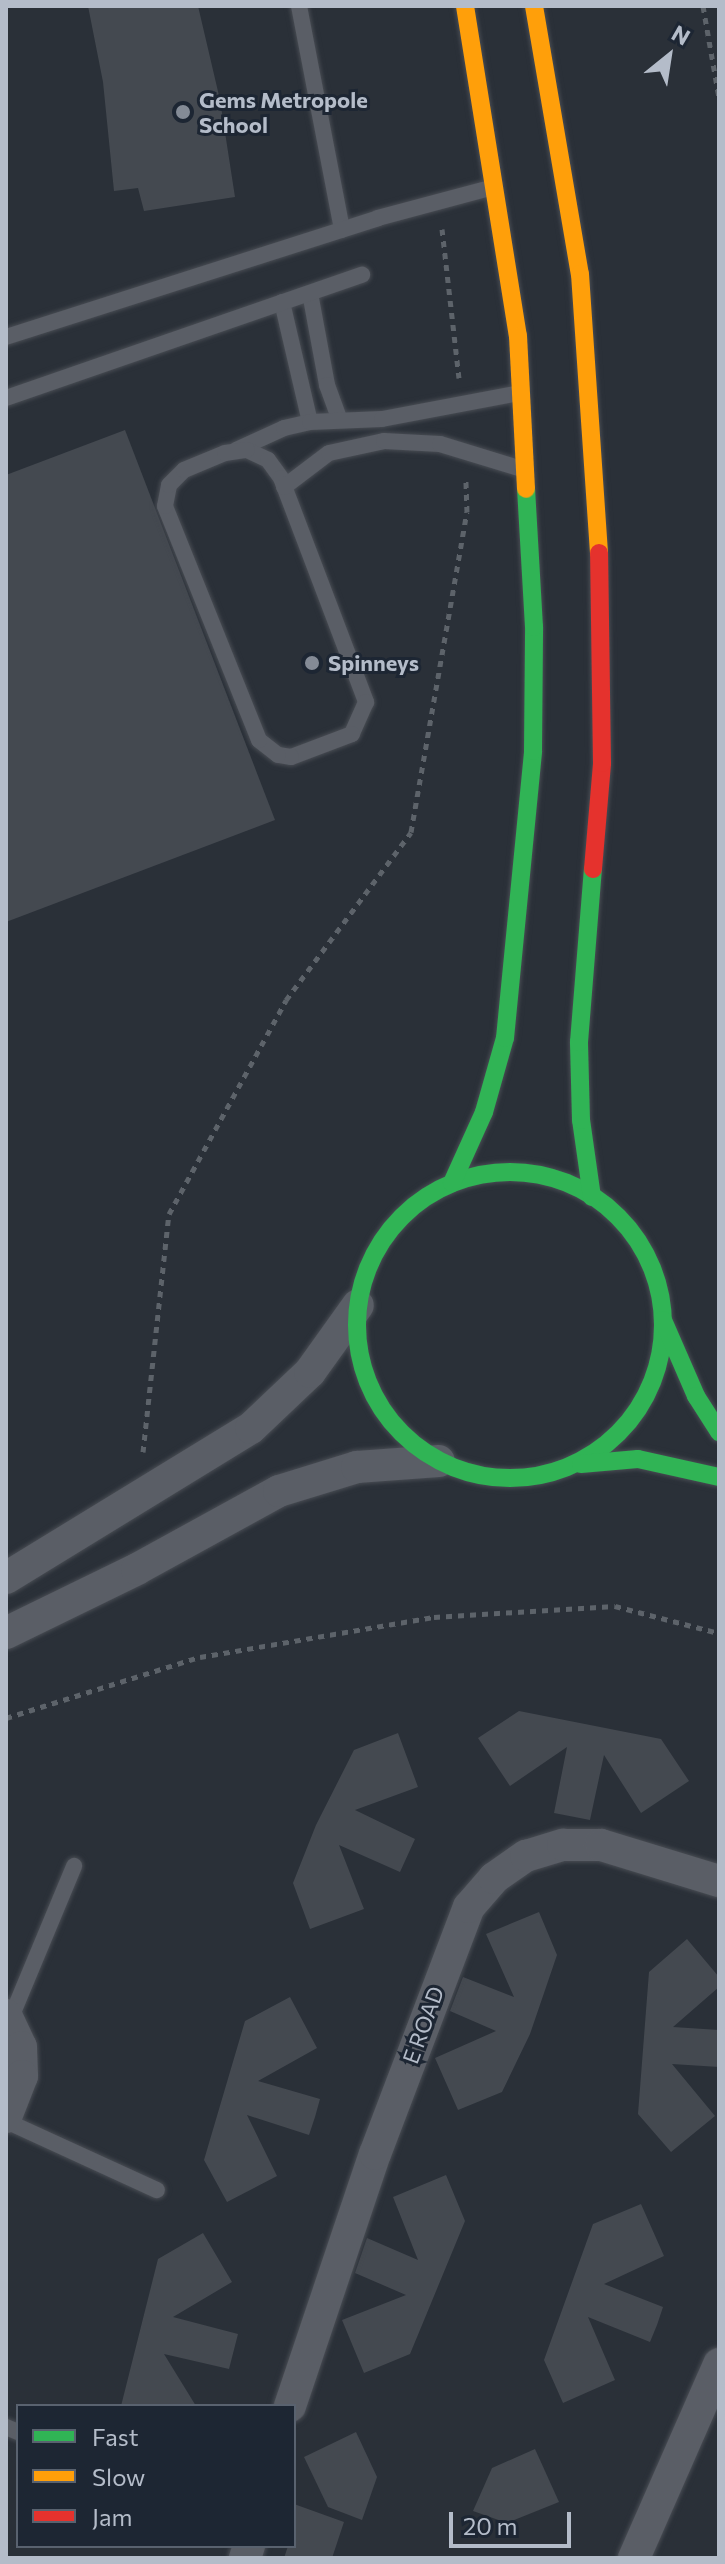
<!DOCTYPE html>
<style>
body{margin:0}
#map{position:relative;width:725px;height:2564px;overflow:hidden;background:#2a3038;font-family:Commissioner,sans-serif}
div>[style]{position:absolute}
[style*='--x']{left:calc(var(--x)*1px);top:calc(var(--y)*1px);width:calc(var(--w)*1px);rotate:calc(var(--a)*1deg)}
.building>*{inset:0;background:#444950}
.path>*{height:5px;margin-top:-2.5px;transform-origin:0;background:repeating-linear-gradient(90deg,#5d636a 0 6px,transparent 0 12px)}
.roads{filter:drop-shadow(0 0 2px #484c53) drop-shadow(0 0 2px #484c53)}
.lane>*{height:16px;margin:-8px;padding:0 8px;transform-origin:8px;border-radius:8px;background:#5a5e66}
.street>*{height:32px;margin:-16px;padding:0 16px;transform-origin:16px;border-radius:16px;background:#5a5e66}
.fast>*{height:18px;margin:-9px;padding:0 9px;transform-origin:9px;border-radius:9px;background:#30b455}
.fast>.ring{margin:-9px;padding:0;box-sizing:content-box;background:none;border:18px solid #30b455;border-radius:50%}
.slow>*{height:18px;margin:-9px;padding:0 9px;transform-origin:9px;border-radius:9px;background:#ff9f0a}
.jam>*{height:18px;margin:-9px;padding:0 9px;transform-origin:9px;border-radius:9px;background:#e5322d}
.dots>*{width:22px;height:22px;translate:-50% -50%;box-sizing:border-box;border:4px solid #1d2633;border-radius:50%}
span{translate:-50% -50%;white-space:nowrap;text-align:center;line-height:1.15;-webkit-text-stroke:6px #1d2633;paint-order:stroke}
.poi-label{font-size:22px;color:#b4bcc9;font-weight:700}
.left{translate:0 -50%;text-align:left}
.street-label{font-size:22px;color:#b4bcc9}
.frame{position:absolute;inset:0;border:8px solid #b4bcc9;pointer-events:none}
.legend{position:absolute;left:16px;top:2404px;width:280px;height:144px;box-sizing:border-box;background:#1d2633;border:2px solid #59626f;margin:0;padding:10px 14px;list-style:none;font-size:24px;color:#b4bcc9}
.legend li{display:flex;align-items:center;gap:16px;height:40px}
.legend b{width:40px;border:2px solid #59626f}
.north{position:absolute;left:629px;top:16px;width:80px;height:80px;-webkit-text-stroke:6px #1d2633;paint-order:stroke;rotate:30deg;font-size:22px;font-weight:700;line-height:32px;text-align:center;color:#b4bcc9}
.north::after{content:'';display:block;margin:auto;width:28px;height:36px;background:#b4bcc9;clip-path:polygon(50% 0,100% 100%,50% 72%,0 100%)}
.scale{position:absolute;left:449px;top:2512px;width:122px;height:36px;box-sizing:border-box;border:4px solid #b4bcc9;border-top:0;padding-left:10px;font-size:24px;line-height:28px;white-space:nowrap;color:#b4bcc9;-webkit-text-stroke:6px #1d2633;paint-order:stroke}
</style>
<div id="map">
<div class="building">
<i style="clip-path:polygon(88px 6px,198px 6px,220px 100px,235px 197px,144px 211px,138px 188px,114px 191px,103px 82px)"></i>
<i style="clip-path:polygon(125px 430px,275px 820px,6px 922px,6px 475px)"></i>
<i style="clip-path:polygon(519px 1711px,661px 1739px,689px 1781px,641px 1813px,604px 1755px,590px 1820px,554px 1813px,567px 1747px,510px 1786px,478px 1738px)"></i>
<i style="clip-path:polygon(398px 1733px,418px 1787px,355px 1810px,415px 1839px,400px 1872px,339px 1845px,364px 1909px,310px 1929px,293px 1883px,316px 1825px,354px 1750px)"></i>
<i style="clip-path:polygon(539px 1912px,557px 1955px,530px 2034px,502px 2092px,458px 2110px,435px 2058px,496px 2031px,450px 2011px,463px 1977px,514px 1997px,486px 1934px)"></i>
<i style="clip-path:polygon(687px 1939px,719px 1977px,719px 1987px,673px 2027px,719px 2030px,719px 2067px,672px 2064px,715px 2116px,671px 2152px,638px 2114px,649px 1972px)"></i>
<i style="clip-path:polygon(290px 1997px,317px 2048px,258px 2081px,320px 2099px,315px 2117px,309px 2135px,247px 2115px,277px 2176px,227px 2202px,204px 2160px,245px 2021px)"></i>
<i style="clip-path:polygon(446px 2175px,465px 2221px,427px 2313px,410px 2354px,364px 2373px,342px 2320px,406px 2295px,355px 2273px,367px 2238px,418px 2260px,393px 2197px)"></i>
<i style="clip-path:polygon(641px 2204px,664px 2256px,604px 2284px,663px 2307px,657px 2325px,650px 2342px,588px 2317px,615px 2380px,563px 2403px,544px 2360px,593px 2224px)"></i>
<i style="clip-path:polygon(203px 2233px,232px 2282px,173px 2317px,238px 2334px,229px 2369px,164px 2354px,196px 2406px,121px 2406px,158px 2259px)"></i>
<i style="clip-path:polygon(356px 2432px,377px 2477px,362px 2520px,328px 2507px,304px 2457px)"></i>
<i style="clip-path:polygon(535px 2449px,559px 2502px,507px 2523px,473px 2511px,492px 2468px)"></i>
<i style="clip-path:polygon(294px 2504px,344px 2522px,332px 2558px,284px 2558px,288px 2546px,294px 2546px)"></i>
</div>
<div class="path">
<i style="--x:703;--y:6;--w:93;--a:80.1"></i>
<i style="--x:442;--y:229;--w:150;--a:83.5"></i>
<i style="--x:143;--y:1452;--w:239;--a:-83.8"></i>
<i style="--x:169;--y:1214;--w:244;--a:-61.3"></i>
<i style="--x:286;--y:1000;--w:209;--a:-53.3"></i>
<i style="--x:411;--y:832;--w:325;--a:-80.1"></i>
<i style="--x:467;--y:512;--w:32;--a:-92"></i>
<i style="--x:6;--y:1718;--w:203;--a:-17.5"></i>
<i style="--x:200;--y:1657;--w:237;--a:-9.7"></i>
<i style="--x:434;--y:1617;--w:181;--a:-3.5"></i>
<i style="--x:615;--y:1606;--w:107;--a:14.6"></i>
</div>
<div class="roads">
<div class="lane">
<i style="--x:299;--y:6;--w:228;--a:79.1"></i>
<i style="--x:310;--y:293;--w:94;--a:79.5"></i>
<i style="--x:327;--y:385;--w:37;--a:70"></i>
<i style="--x:282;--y:302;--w:123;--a:76.9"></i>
<i style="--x:6;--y:337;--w:391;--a:-17.7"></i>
<i style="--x:378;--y:218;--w:120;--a:-15"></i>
<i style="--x:6;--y:398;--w:377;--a:-19.1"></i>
<i style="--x:236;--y:450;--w:53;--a:-24.6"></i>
<i style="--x:284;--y:428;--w:27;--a:-13"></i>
<i style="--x:310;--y:422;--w:72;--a:-2.4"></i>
<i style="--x:382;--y:419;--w:140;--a:-10.7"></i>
<i style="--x:247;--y:450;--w:23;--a:25"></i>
<i style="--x:268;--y:460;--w:22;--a:54"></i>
<i style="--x:281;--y:478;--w:240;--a:69.2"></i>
<i style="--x:366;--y:702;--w:35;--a:114"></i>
<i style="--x:352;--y:734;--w:65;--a:159.3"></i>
<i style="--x:291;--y:757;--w:13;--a:-171"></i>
<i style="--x:278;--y:755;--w:24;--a:-142"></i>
<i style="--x:259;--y:740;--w:252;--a:-111.9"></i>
<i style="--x:165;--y:506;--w:21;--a:-79"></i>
<i style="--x:169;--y:485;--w:21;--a:-45"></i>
<i style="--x:184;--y:470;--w:44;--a:-22.5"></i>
<i style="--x:225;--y:453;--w:22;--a:-8"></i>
<i style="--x:284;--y:487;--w:56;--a:-37.1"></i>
<i style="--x:329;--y:453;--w:56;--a:-12.3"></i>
<i style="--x:384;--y:441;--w:56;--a:3.1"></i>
<i style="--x:440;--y:444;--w:86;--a:17"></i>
<i style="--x:10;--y:2020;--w:167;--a:-67.4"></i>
<i style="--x:6;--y:2121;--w:166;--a:24.6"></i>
<i style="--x:6;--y:2427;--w:13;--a:23"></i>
</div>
<div class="street">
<i style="--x:6;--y:1578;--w:287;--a:-31.5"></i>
<i style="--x:251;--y:1428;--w:81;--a:-43.5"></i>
<i style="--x:310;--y:1372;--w:82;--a:-54.4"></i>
<i style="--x:6;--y:1633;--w:146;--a:-26"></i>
<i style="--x:137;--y:1569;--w:162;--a:-28.8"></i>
<i style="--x:279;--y:1491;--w:82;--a:-17.1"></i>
<i style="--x:357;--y:1467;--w:82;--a:-4.2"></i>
<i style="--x:6;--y:2015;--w:35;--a:65"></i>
<i style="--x:21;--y:2047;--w:29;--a:88"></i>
<i style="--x:22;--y:2076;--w:44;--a:111.3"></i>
<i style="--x:290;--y:2406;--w:266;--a:-71.4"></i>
<i style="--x:375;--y:2154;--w:264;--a:-69.2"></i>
<i style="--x:469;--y:1907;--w:38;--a:-49"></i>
<i style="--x:494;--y:1878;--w:39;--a:-35"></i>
<i style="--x:526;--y:1856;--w:39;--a:-17"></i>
<i style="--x:563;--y:1845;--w:38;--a:0"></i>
<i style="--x:601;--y:1845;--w:123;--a:17"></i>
<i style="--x:245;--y:2558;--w:13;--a:-72"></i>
<i style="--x:634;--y:2558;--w:212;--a:-66.3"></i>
</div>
<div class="fast">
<i class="ring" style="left:357px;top:1172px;width:288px;height:288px"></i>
<i style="--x:452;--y:1183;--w:78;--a:-65.7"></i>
<i style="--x:484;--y:1112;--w:77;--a:-74.2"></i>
<i style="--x:505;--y:1038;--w:288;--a:-84.4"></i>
<i style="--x:533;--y:751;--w:124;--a:-89.5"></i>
<i style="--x:534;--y:627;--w:138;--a:-93.3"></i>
<i style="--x:592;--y:1197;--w:78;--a:-98.1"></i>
<i style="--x:581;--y:1120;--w:78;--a:-91.5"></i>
<i style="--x:579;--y:1042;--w:174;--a:-85.4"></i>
<i style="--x:663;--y:1320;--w:83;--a:66.5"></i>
<i style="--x:696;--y:1396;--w:43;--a:57.4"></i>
<i style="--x:581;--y:1464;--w:57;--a:-5"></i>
<i style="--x:638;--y:1459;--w:83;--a:12.5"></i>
</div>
<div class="slow">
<i style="--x:465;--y:6;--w:334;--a:80.9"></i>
<i style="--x:518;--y:336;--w:153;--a:87"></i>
<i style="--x:534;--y:6;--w:272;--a:80.3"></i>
<i style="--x:580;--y:274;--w:280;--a:86.1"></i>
</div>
<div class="jam">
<i style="--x:593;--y:869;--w:106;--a:-85.1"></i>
<i style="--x:602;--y:763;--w:210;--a:-90.8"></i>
</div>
</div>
<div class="dots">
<i style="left:183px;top:112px;background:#848b96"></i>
<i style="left:312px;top:663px;background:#848b96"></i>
</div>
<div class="poi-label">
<span class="left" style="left:199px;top:112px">Gems Metropole<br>School</span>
<span class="left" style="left:328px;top:663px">Spinneys</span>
</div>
<div class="street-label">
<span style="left:423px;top:2025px;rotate:-70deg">E ROAD</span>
</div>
<div class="frame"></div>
<ul class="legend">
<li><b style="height:10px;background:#30b455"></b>Fast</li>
<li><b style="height:10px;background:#ff9f0a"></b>Slow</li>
<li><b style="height:10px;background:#e5322d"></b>Jam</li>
</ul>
<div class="north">N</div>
<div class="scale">20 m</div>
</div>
